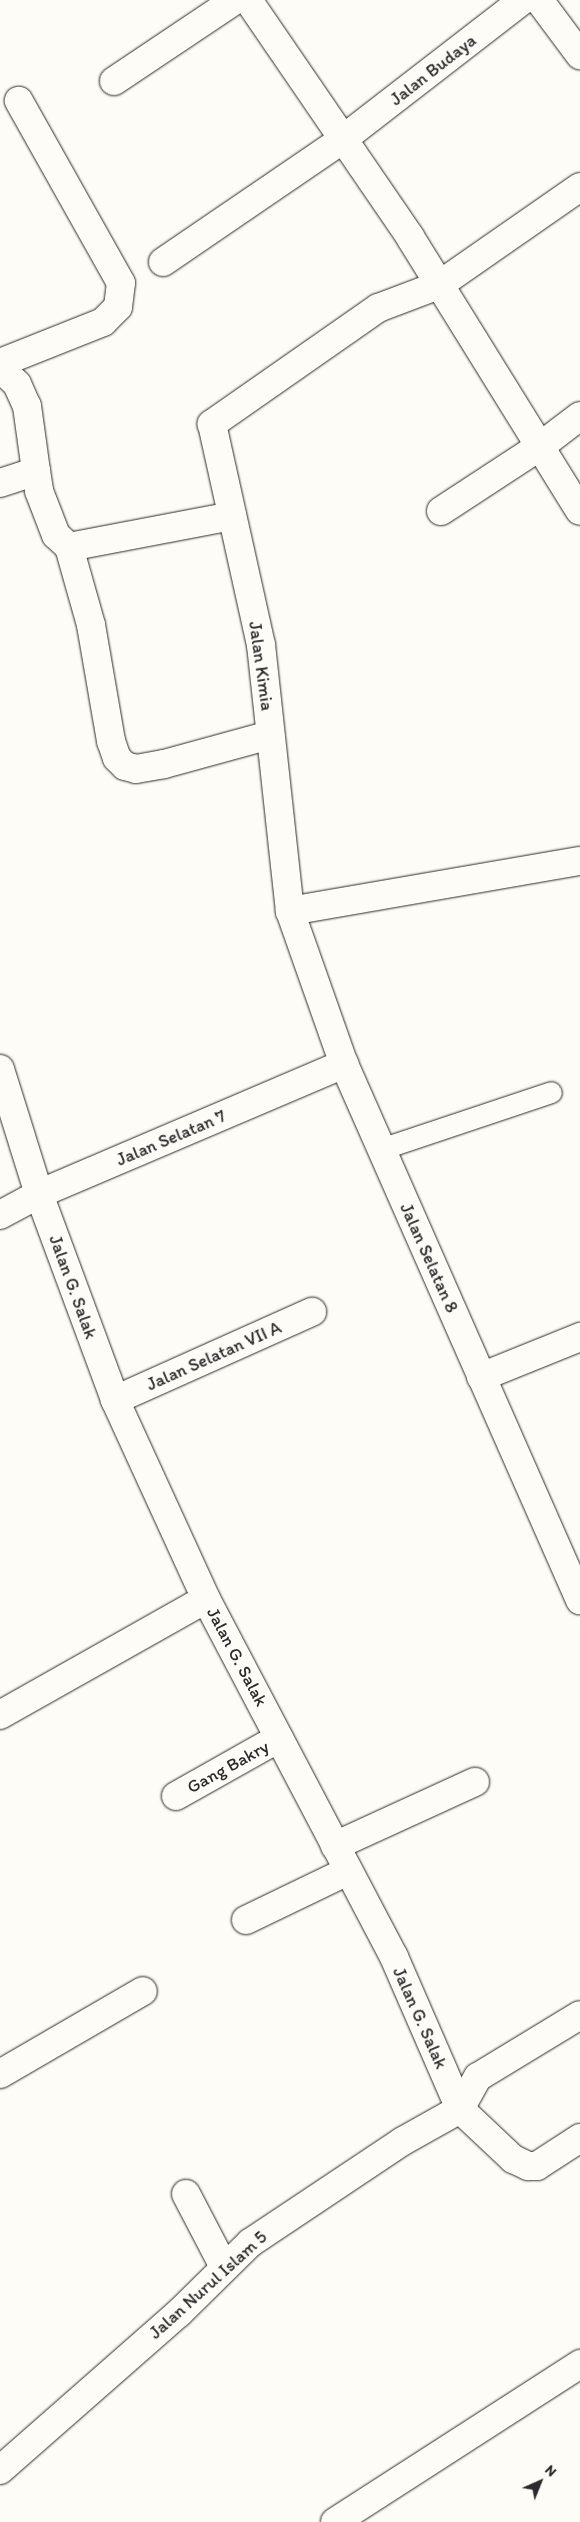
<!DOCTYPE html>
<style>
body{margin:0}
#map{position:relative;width:580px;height:2522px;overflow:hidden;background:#fdfcf7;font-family:Itim,sans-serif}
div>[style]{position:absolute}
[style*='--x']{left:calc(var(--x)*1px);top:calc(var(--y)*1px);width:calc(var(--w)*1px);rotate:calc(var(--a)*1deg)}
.roads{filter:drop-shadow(0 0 1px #2b2b2b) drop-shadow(0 0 1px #2b2b2b)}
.service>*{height:21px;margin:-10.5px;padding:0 10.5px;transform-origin:10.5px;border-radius:10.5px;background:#fdfcf7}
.minor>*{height:28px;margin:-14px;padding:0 14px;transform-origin:14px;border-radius:14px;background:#fdfcf7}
span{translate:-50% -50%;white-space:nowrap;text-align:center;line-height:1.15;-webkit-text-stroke:4px #fdfcf7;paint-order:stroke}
.street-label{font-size:18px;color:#2b2b2b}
.north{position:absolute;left:515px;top:2457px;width:50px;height:50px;-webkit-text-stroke:4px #fdfcf7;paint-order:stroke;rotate:44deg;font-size:14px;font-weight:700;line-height:20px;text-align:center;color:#2b2b2b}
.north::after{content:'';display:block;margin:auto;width:18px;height:22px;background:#2b2b2b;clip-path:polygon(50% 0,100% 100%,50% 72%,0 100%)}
</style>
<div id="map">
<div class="roads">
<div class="service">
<i style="--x:381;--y:1149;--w:179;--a:-18.5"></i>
</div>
<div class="minor">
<i style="--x:248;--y:0;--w:287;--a:55.6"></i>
<i style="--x:410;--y:237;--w:322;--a:58.2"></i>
<i style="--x:539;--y:0;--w:69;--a:53.3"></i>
<i style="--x:114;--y:81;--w:146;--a:-33.8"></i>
<i style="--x:580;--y:187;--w:172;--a:145.2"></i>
<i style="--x:439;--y:285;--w:65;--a:159.3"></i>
<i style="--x:378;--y:308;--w:203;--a:145.1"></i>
<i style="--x:212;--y:424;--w:226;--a:77.5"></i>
<i style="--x:261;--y:645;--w:268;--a:83.8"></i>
<i style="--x:290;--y:911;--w:162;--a:70.6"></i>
<i style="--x:344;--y:1064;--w:586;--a:66.24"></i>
<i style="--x:163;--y:262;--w:218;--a:-34.3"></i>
<i style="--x:343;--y:139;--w:227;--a:-37.7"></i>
<i style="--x:0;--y:363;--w:111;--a:-21.7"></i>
<i style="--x:103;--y:322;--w:21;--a:-45"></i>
<i style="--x:118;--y:307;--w:24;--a:-83"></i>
<i style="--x:121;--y:283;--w:209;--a:-119.3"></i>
<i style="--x:0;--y:368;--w:23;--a:43"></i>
<i style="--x:17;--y:384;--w:24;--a:66"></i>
<i style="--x:27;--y:406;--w:66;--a:82.1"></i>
<i style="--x:0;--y:483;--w:38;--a:-18"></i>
<i style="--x:36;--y:471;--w:20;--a:81"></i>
<i style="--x:39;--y:491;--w:47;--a:68.9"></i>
<i style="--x:56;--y:535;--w:18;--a:43"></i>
<i style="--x:69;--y:547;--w:166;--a:-10.8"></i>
<i style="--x:441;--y:511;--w:121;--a:-33.2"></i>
<i style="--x:542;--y:445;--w:48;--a:-37.3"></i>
<i style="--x:69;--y:547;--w:81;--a:74.2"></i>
<i style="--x:91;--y:625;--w:118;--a:80.2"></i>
<i style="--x:111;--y:741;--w:18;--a:71"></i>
<i style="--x:117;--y:758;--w:11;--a:45"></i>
<i style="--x:125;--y:766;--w:11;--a:15"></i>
<i style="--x:136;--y:769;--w:28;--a:-10"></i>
<i style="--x:164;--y:764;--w:110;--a:-15.3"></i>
<i style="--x:290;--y:911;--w:294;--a:-9.8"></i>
<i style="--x:0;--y:1069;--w:131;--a:72.7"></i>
<i style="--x:39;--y:1194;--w:220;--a:69.7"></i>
<i style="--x:115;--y:1400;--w:219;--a:65.4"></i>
<i style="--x:206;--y:1599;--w:404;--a:62.3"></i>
<i style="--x:394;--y:1957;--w:166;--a:66.5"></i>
<i style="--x:460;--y:2109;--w:73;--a:43.3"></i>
<i style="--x:513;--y:2159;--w:17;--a:25"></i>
<i style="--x:528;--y:2166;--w:9;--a:0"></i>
<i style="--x:537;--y:2166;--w:51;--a:-33.1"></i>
<i style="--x:0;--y:1215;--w:44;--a:-28.3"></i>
<i style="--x:39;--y:1194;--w:332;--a:-23.1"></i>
<i style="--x:481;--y:1377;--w:107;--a:-22"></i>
<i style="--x:115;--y:1400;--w:216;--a:-24.1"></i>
<i style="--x:0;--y:1715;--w:236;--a:-29.4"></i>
<i style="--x:176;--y:1796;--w:118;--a:-29.4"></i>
<i style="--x:335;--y:1846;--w:154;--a:-24.6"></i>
<i style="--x:246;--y:1920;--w:113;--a:-25.7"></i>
<i style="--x:0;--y:2074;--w:165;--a:-30.1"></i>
<i style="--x:460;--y:2109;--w:37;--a:-61"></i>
<i style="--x:478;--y:2077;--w:119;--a:-31.3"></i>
<i style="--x:186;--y:2194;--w:82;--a:62.5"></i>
<i style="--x:0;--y:2470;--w:238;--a:-41.3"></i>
<i style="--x:179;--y:2313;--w:100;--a:-44.6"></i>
<i style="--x:250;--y:2243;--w:184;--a:-33.7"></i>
<i style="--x:403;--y:2141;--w:65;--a:-29.3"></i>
<i style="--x:335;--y:2522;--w:292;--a:-32.8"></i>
</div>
</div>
<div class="street-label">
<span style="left:433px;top:70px;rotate:-38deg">Jalan Budaya</span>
<span style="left:261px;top:666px;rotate:82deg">Jalan Kimia</span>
<span style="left:171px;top:1138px;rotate:-23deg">Jalan Selatan 7</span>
<span style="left:429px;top:1258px;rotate:66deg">Jalan Selatan 8</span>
<span style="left:73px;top:1287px;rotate:70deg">Jalan G. Salak</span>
<span style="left:214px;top:1356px;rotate:-24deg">Jalan Selatan VII A</span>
<span style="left:237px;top:1657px;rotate:62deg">Jalan G. Salak</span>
<span style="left:228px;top:1767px;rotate:-29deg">Gang Bakry</span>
<span style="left:420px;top:2018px;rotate:66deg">Jalan G. Salak</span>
<span style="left:208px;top:2285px;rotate:-42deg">Jalan Nurul Islam 5</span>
</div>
<div class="north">N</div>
</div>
